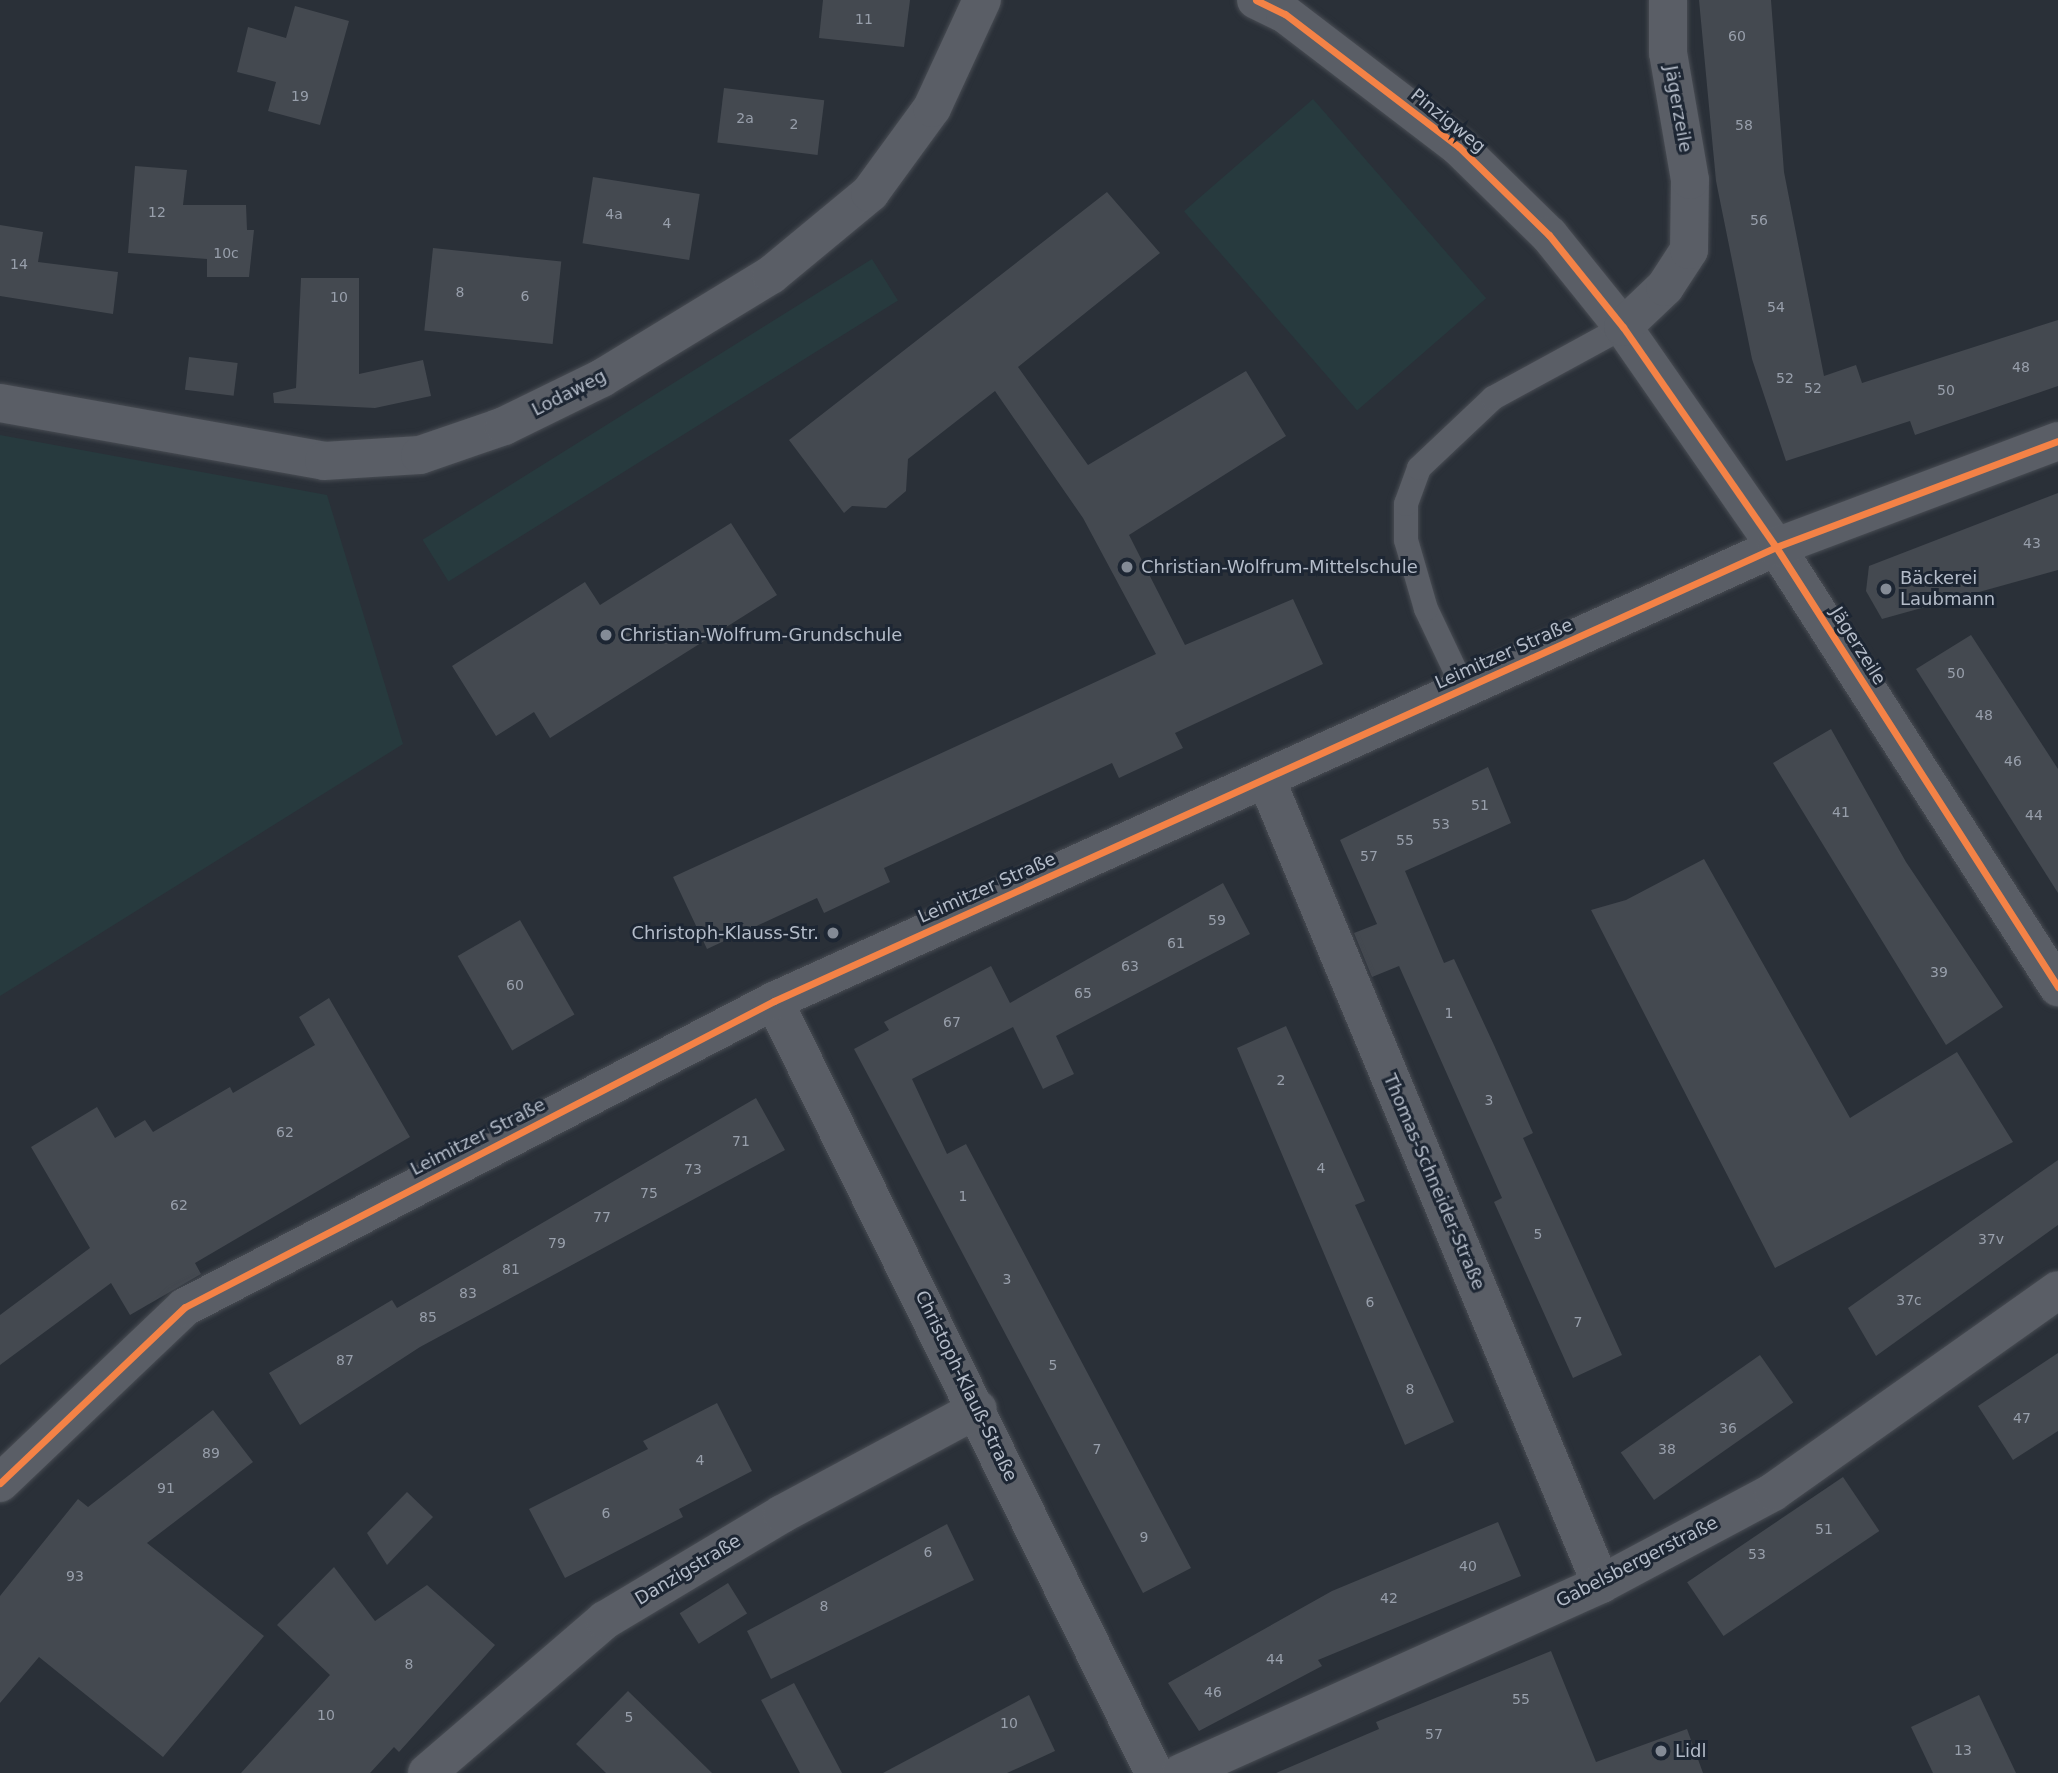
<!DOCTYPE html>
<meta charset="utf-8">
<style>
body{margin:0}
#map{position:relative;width:2058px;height:1773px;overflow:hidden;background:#2a3038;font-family:"DejaVu Sans",sans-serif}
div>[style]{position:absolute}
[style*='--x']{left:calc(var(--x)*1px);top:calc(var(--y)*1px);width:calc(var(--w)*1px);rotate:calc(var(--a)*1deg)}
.green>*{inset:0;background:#273a3e;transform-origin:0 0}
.building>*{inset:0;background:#444950;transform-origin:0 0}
.roads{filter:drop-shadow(0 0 2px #484c53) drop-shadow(0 0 2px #484c53)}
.service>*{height:24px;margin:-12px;padding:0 12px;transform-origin:12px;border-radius:12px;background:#5a5e66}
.minor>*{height:38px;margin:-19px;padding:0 19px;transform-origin:19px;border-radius:19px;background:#5a5e66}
.tertiary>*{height:38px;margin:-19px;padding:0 19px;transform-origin:19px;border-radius:19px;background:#5a5e66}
.cycleway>*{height:7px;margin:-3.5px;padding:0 3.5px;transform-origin:3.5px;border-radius:3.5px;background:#f48246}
.dots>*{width:19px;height:19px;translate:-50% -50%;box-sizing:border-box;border:4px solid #1d2633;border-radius:50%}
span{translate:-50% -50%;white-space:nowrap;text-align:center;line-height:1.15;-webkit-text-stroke:6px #1d2633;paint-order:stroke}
.number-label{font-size:14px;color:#989fab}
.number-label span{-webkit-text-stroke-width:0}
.street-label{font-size:18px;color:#b4bcc9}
.poi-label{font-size:18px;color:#b4bcc9}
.left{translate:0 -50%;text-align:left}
.right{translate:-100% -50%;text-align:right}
</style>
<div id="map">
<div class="green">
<i style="left:1313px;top:99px;width:264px;height:171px;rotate:49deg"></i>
<i style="left:872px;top:259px;width:49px;height:530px;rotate:58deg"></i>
<i style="clip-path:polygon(0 435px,327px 495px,403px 744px,0 996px)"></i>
</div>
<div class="building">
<i style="clip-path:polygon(823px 0,910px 0,904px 47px,819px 38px)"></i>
<i style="clip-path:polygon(1699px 0,1771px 0,1784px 172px,1824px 376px,1856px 365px,1862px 383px,2058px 320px,2058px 386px,1915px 435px,1910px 421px,1786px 461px,1752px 359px,1716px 181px)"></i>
<i style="clip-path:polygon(295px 6px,349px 21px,320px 125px,268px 111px,276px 82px,237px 72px,248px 27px,286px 38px)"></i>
<i style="left:724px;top:88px;width:101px;height:55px;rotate:7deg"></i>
<i style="clip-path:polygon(135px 166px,187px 170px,183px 205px,246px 205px,247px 230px,254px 230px,249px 277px,207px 277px,207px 259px,128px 253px)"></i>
<i style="left:593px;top:177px;width:108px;height:67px;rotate:9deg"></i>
<i style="clip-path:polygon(1107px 192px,1160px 253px,1018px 367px,1088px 465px,1246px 371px,1286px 436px,1129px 535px,1185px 645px,1293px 599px,1323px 664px,1175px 733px,1183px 748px,1119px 778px,1112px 763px,884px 868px,890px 882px,824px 913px,817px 898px,707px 949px,673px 877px,1156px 654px,1083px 518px,995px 391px,908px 459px,906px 491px,886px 508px,852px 506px,844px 513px,789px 440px)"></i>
<i style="clip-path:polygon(0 225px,43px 232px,38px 262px,118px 272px,113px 314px,0 296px)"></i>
<i style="left:433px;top:248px;width:129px;height:83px;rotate:6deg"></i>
<i style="clip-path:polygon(301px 278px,359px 278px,359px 374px,423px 360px,431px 396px,375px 408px,274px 403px,273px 393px,296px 388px)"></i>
<i style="left:189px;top:357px;width:49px;height:33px;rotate:7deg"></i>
<i style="clip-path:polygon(2058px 493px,2058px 570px,1882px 619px,1866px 591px,1869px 566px)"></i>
<i style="clip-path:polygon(731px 523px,777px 595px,550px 738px,534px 712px,496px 736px,452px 666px,585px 582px,600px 605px)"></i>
<i style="clip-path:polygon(1971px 635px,2058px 769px,2058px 893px,1916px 669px)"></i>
<i style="clip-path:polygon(1831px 729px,1906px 862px,2003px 1007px,1946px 1045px,1773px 763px)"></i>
<i style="clip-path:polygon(1488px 767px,1511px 823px,1405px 871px,1444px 963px,1454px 959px,1494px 1045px,1533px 1133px,1523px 1138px,1622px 1355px,1573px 1378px,1494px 1202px,1502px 1198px,1399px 966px,1372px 977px,1354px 933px,1377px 924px,1340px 840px)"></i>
<i style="clip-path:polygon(1704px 859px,1850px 1118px,1957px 1052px,2013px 1142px,1775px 1268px,1591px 910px,1626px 900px)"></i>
<i style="clip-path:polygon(1223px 883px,1250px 934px,1056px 1036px,1074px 1074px,1043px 1089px,1013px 1027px,912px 1079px,947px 1154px,966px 1144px,1191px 1568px,1143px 1593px,854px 1049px,889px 1030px,884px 1022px,991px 966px,1010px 1003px)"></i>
<i style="left:520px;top:920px;width:109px;height:72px;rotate:60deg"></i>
<i style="clip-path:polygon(329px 998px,410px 1137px,195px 1263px,201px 1274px,130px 1315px,111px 1283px,0 1365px,0 1315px,90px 1248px,31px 1147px,97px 1107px,115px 1138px,145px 1120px,153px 1132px,230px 1087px,233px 1093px,315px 1045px,299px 1017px)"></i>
<i style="clip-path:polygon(1286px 1026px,1365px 1201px,1355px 1205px,1454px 1422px,1405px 1445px,1237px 1048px)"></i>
<i style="clip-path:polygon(756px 1098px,785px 1150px,420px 1347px,300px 1425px,269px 1373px,392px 1300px,397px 1308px)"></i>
<i style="clip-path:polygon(2058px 1160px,2058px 1225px,1876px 1356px,1848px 1308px)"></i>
<i style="clip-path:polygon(2058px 1353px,2058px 1431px,2013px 1460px,1978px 1406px)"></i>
<i style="left:1760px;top:1355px;width:58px;height:170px;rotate:55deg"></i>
<i style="clip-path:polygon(717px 1403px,752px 1471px,679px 1509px,683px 1517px,565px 1578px,529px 1509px,648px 1449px,643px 1441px)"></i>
<i style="clip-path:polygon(213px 1410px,253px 1462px,147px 1543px,264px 1636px,163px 1757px,39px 1657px,0 1703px,0 1596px,78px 1499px,88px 1507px)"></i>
<i style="left:1843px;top:1477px;width:65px;height:188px;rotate:56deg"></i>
<i style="clip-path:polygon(407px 1492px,433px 1517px,387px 1565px,367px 1533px)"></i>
<i style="clip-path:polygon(1498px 1522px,1521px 1576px,1318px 1660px,1322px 1666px,1199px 1731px,1168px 1683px,1332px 1591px)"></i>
<i style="clip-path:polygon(947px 1524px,974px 1580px,771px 1679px,747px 1631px)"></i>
<i style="clip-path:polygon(334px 1567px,375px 1621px,427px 1585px,495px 1645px,399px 1752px,394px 1747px,370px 1773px,241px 1773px,330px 1675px,277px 1625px)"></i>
<i style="left:728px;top:1583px;width:36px;height:57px;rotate:58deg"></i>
<i style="clip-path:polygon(1551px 1651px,1596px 1762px,1687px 1729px,1703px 1773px,1276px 1773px,1379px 1729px,1376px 1722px)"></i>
<i style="clip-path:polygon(794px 1683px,842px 1773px,800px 1773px,761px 1700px)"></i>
<i style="clip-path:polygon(628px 1691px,712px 1773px,606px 1773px,576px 1744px)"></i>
<i style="clip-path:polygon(1029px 1695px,1055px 1751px,1007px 1773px,883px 1773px)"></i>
<i style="clip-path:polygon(1979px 1695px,2016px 1773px,1933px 1773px,1911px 1727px)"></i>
</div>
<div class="roads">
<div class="service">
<i style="--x:1464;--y:689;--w:89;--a:-115.4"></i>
<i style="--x:1426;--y:609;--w:72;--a:-106.2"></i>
<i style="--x:1406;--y:540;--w:36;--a:-90"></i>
<i style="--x:1406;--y:504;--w:38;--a:-70"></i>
<i style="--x:1419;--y:468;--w:102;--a:-43.4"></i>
<i style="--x:1493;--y:398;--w:148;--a:-28.6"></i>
</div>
<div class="minor">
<i style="--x:1256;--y:0;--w:32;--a:26"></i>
<i style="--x:1285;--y:14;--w:219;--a:37.4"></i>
<i style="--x:1459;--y:147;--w:126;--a:44.4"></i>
<i style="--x:1549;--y:235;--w:118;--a:51.2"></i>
<i style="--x:1623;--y:327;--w:268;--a:55.2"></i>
<i style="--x:1776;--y:547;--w:523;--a:57.34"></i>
<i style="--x:1623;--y:327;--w:58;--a:-43.6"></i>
<i style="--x:1665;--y:287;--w:44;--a:-57"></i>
<i style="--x:1689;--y:250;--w:70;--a:-89.2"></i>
<i style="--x:1690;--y:180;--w:129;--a:-99.8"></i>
<i style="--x:1668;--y:53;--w:53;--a:-90"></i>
<i style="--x:0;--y:403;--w:329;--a:10.1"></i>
<i style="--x:324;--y:461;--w:96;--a:-3.6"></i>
<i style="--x:420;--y:455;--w:89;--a:-19"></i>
<i style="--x:504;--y:426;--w:109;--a:-26.1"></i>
<i style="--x:602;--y:378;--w:198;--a:-31.4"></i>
<i style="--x:771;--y:275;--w:129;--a:-39.6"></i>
<i style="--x:870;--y:193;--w:105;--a:-53.9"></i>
<i style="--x:932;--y:108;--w:119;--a:-65.2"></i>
<i style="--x:1266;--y:779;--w:872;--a:67.41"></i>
<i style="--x:774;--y:1001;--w:860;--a:63.79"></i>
<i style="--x:427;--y:1773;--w:235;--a:-40.7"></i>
<i style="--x:605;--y:1620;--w:206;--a:-30.9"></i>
<i style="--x:782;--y:1514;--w:222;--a:-28.2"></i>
<i style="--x:1181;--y:1773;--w:461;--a:-24.2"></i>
<i style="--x:1601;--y:1584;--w:195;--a:-28.1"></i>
<i style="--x:1773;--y:1492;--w:349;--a:-35.3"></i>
</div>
<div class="tertiary">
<i style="--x:0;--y:1483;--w:255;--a:-43.6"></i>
<i style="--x:185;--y:1307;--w:664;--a:-27.45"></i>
<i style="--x:774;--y:1001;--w:1100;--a:-24.37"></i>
<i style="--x:1776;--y:547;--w:301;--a:-20.6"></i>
</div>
</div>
<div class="cycleway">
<i style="--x:1256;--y:0;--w:32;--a:26"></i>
<i style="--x:1285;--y:14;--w:219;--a:37.4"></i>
<i style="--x:1459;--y:147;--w:126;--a:44.4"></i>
<i style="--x:1549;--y:235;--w:118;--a:51.2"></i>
<i style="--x:1623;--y:327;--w:268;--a:55.2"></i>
<i style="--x:1776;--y:547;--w:523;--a:57.34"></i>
<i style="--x:0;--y:1483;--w:255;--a:-43.6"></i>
<i style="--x:185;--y:1307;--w:664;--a:-27.45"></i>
<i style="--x:774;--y:1001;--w:1100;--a:-24.37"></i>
<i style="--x:1776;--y:547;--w:301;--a:-20.6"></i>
</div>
<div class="dots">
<i style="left:1127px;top:567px;background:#848b96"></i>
<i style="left:1886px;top:589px;background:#848b96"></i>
<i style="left:606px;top:635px;background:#848b96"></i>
<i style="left:833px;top:933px;background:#848b96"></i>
<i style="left:1661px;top:1751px;background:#848b96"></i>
</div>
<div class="number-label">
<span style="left:864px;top:19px">11</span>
<span style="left:1737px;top:36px">60</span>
<span style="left:300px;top:96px">19</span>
<span style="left:745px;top:118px">2a</span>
<span style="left:794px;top:124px">2</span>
<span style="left:1744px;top:125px">58</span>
<span style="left:157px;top:212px">12</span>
<span style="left:614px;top:214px">4a</span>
<span style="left:1759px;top:220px">56</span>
<span style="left:667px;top:223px">4</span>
<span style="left:226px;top:253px">10c</span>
<span style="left:19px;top:264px">14</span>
<span style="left:460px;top:292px">8</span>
<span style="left:525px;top:296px">6</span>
<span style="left:339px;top:297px">10</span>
<span style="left:1776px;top:307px">54</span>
<span style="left:2021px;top:367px">48</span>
<span style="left:1785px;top:378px">52</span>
<span style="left:1813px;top:388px">52</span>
<span style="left:1946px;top:390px">50</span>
<span style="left:2032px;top:543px">43</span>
<span style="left:1956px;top:673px">50</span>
<span style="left:1984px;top:715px">48</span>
<span style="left:2013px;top:761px">46</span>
<span style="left:1480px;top:805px">51</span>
<span style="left:1841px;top:812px">41</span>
<span style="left:2034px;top:815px">44</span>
<span style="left:1441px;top:824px">53</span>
<span style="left:1405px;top:840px">55</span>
<span style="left:1369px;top:856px">57</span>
<span style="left:1217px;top:920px">59</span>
<span style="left:1176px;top:943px">61</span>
<span style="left:1130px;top:966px">63</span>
<span style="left:1939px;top:972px">39</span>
<span style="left:515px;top:985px">60</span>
<span style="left:1083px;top:993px">65</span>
<span style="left:1449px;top:1013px">1</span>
<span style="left:952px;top:1022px">67</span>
<span style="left:1281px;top:1080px">2</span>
<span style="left:1489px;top:1100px">3</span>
<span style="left:285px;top:1132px">62</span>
<span style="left:741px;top:1141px">71</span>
<span style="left:1321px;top:1168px">4</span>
<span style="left:693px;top:1169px">73</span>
<span style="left:649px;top:1193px">75</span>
<span style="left:963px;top:1196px">1</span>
<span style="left:179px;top:1205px">62</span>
<span style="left:602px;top:1217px">77</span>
<span style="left:1538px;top:1234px">5</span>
<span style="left:1991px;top:1239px">37v</span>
<span style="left:557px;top:1243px">79</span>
<span style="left:511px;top:1269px">81</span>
<span style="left:1007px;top:1279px">3</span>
<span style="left:468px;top:1293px">83</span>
<span style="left:1909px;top:1300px">37c</span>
<span style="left:1370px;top:1302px">6</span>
<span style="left:428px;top:1317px">85</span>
<span style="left:1578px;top:1322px">7</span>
<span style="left:345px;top:1360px">87</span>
<span style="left:1053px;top:1365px">5</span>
<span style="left:1410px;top:1389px">8</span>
<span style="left:2022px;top:1418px">47</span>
<span style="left:1728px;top:1428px">36</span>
<span style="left:1097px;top:1449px">7</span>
<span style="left:1667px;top:1449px">38</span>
<span style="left:211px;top:1453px">89</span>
<span style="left:700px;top:1460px">4</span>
<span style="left:166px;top:1488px">91</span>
<span style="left:606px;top:1513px">6</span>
<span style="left:1824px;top:1529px">51</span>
<span style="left:1144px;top:1537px">9</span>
<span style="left:928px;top:1552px">6</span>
<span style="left:1757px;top:1554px">53</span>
<span style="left:1468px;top:1566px">40</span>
<span style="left:75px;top:1576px">93</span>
<span style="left:1389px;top:1598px">42</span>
<span style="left:824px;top:1606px">8</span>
<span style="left:1275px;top:1659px">44</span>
<span style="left:409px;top:1664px">8</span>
<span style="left:1213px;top:1692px">46</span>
<span style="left:1521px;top:1699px">55</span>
<span style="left:326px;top:1715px">10</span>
<span style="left:629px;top:1717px">5</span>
<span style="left:1009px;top:1723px">10</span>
<span style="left:1434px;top:1734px">57</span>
<span style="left:1963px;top:1750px">13</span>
</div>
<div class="street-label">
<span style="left:1678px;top:109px;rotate:80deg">Jägerzeile</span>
<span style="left:1448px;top:121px;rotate:39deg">Pinzigweg</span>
<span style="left:569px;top:393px;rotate:-27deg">Lodaweg</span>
<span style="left:1858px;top:646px;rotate:58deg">Jägerzeile</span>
<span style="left:1504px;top:654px;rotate:-24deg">Leimitzer Straße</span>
<span style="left:987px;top:888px;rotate:-24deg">Leimitzer Straße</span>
<span style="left:478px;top:1137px;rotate:-27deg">Leimitzer Straße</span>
<span style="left:1434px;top:1182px;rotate:67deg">Thomas-Schneider-Straße</span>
<span style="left:966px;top:1386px;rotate:64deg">Christoph-Klauß-Straße</span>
<span style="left:1637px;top:1562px;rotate:-27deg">Gabelsbergerstraße</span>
<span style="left:688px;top:1570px;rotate:-31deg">Danzigstraße</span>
</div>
<div class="poi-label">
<span class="left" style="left:1141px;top:567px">Christian-Wolfrum-Mittelschule</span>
<span class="left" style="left:1900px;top:589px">Bäckerei<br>Laubmann</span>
<span class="left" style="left:620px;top:635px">Christian-Wolfrum-Grundschule</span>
<span class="right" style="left:819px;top:933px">Christoph-Klauss-Str.</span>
<span class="left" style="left:1675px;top:1751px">Lidl</span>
</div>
</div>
